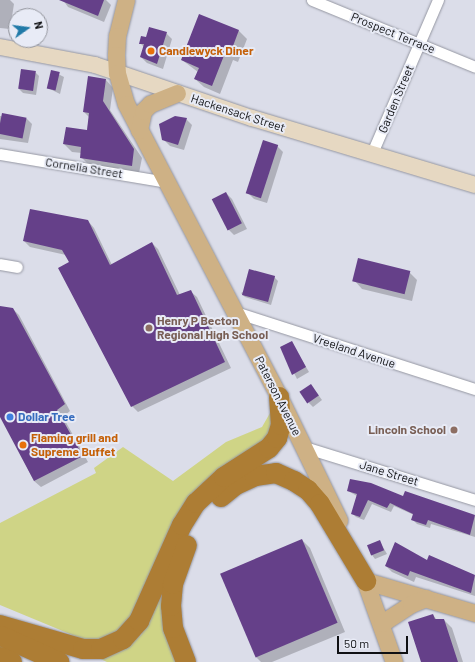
<!DOCTYPE html>
<style>
body{margin:0}
#map{position:relative;width:475px;height:662px;overflow:hidden;background:#dbdde9;font-family:Barlow,sans-serif}
div>[style]{position:absolute}
[style*='--x']{left:calc(var(--x)*1px);top:calc(var(--y)*1px);width:calc(var(--w)*1px);rotate:calc(var(--a)*1deg)}
.green>*{inset:0;background:#cfd486}
.shadow>*{inset:0;background:#0003}
.building>*{inset:0;background:#654089;transform-origin:0 0}
.roads{filter:drop-shadow(0 0 1px #9597a2) drop-shadow(0 0 1px #9597a2)}
.street>*{height:11px;margin:-5.5px;padding:0 5.5px;transform-origin:5.5px;border-radius:5.5px;background:#fff}
.secondary>*{height:16px;margin:-8px;padding:0 8px;transform-origin:8px;border-radius:8px;background:#e6d8c2}
.primary>*{height:17px;margin:-8.5px;padding:0 8.5px;transform-origin:8.5px;border-radius:8.5px;background:#ceb185}
.highway>*{height:20px;margin:-10px;padding:0 10px;transform-origin:10px;border-radius:10px;background:#ad7d34}
.dots>*{width:11px;height:11px;translate:-50% -50%;box-sizing:border-box;border:2px solid #e8ebf6;border-radius:50%}
span{translate:-50% -50%;white-space:nowrap;text-align:center;line-height:1.15;-webkit-text-stroke:4px #e8ebf6;paint-order:stroke}
.street-label{font-size:12px;color:#0f1013}
.food-label{font-size:12px;color:#c56008;font-weight:700}
.left{translate:0 -50%;text-align:left}
.education-label{font-size:12px;color:#785e54;font-weight:700}
.right{translate:-100% -50%;text-align:right}
.shop-label{font-size:12px;color:#366cbe;font-weight:700}
.north{position:absolute;left:8px;top:8px;width:40px;height:40px;box-sizing:border-box;background:#e8ebf6;border:1px solid #91939b;border-radius:50%;rotate:76deg;font-size:11px;font-weight:700;line-height:16px;text-align:center;color:#0f1013}
.north::after{content:'';display:block;margin:auto;width:14px;height:18px;background:#217aa8;clip-path:polygon(50% 0,100% 100%,50% 72%,0 100%)}
.scale{position:absolute;left:337px;top:636px;width:71px;height:18px;box-sizing:border-box;border:2px solid #0f1013;border-top:0;padding-left:5px;font-size:12px;line-height:14px;white-space:nowrap;color:#0f1013;-webkit-text-stroke:3px #e8ebf6;paint-order:stroke}
</style>
<div id="map">
<div class="green">
<i style="clip-path:polygon(274px 406px,276px 427px,261px 445px,211px 476px,131px 623px,105px 640px,82px 639px,0 605px,0 523px,96px 473px,94px 468px,123px 447px,173px 481px,226px 442px,262px 427px)"></i>
<i style="clip-path:polygon(170px 576px,181px 662px,107px 662px,89px 654px,126px 647px,141px 635px)"></i>
</div>
<div class="shadow">
<i style="clip-path:polygon(0 0,10px 0,14px 4px,10px 29px,0 28px)"></i>
<i style="clip-path:polygon(63px 0,106px 0,111px 5px,104px 22px,68px 7px)"></i>
<i style="clip-path:polygon(200px 16px,239px 31px,247px 39px,238px 62px,233px 60px,220px 94px,204px 87px,195px 79px,198px 72px,182px 60px)"></i>
<i style="clip-path:polygon(166px 33px,172px 39px,163px 69px,147px 63px,141px 57px,144px 47px,140px 43px,147px 38px)"></i>
<i style="clip-path:polygon(52px 71px,64px 77px,60px 94px,48px 88px)"></i>
<i style="clip-path:polygon(35px 72px,39px 76px,36px 95px,23px 93px,19px 89px)"></i>
<i style="clip-path:polygon(106px 80px,113px 88px,110px 110px,142px 158px,139px 173px,89px 165px,81px 157px,82px 153px,72px 152px,64px 144px,87px 131px,89px 117px,84px 112px)"></i>
<i style="clip-path:polygon(0 116px,27px 119px,32px 124px,28px 143px,0 139px)"></i>
<i style="clip-path:polygon(186px 119px,192px 125px,184px 150px,170px 146px,163px 139px)"></i>
<i style="clip-path:polygon(277px 146px,283px 152px,267px 203px,254px 199px,248px 193px)"></i>
<i style="clip-path:polygon(226px 193px,232px 199px,247px 229px,234px 235px,228px 229px)"></i>
<i style="clip-path:polygon(88px 221px,94px 228px,112px 265px,152px 243px,158px 249px,180px 295px,190px 291px,197px 297px,231px 368px,138px 412px,132px 406px,66px 255px,30px 247px,24px 241px)"></i>
<i style="clip-path:polygon(409px 272px,417px 280px,412px 301px,362px 289px,354px 280px)"></i>
<i style="clip-path:polygon(274px 277px,278px 281px,271px 305px,245px 297px,241px 293px)"></i>
<i style="clip-path:polygon(0 307px,13px 309px,19px 315px,70px 411px,63px 417px,88px 462px,41px 487px,34px 481px,0 415px)"></i>
<i style="clip-path:polygon(292px 343px,309px 372px,297px 379px,281px 347px)"></i>
<i style="clip-path:polygon(311px 385px,322px 400px,313px 407px,309px 403px)"></i>
<i style="clip-path:polygon(348px 491px,404px 498px,406px 493px,475px 516px,475px 537px,431px 524px,430px 528px,417px 524px,413px 520px,414px 515px,394px 506px,391px 512px,372px 504px,364px 520px,356px 517px,352px 513px,357px 496px)"></i>
<i style="clip-path:polygon(302px 540px,310px 548px,345px 632px,272px 662px,261px 662px,256px 657px)"></i>
<i style="clip-path:polygon(380px 542px,387px 554px,375px 559px,372px 555px)"></i>
<i style="clip-path:polygon(428px 561px,475px 576px,475px 596px,416px 577px,414px 582px,392px 572px,386px 566px)"></i>
<i style="clip-path:polygon(433px 615px,437px 620px,444px 620px,452px 628px,463px 662px,422px 662px)"></i>
</div>
<div class="building">
<i style="clip-path:polygon(59px 0,104px 0,98px 16px)"></i>
<i style="clip-path:polygon(199px 14px,239px 30px,230px 54px,225px 53px,212px 86px,194px 79px,199px 68px,181px 60px)"></i>
<i style="clip-path:polygon(149px 27px,167px 32px,157px 64px,140px 57px,144px 44px,139px 44px,141px 36px,146px 37px)"></i>
<i style="left:21px;top:69px;width:15px;height:20px;rotate:8deg"></i>
<i style="left:51px;top:70px;width:9px;height:19px;rotate:13deg"></i>
<i style="clip-path:polygon(88px 76px,106px 79px,103px 101px,134px 149px,132px 166px,80px 158px,81px 147px,63px 144px,66px 127px,87px 130px,89px 113px,83px 112px)"></i>
<i style="left:2px;top:113px;width:25px;height:21px;rotate:11deg"></i>
<i style="clip-path:polygon(175px 116px,187px 118px,178px 145px,162px 140px,159px 124px)"></i>
<i style="left:263px;top:140px;width:16px;height:56px;rotate:18deg"></i>
<i style="left:226px;top:192px;width:35px;height:16px;rotate:63deg"></i>
<i style="clip-path:polygon(30px 209px,88px 220px,110px 265px,152px 242px,177px 295px,191px 290px,225px 362px,131px 407px,58px 268px,69px 262px,62px 250px,23px 241px)"></i>
<i style="left:358px;top:258px;width:54px;height:24px;rotate:14deg"></i>
<i style="left:249px;top:269px;width:27px;height:27px;rotate:15deg"></i>
<i style="clip-path:polygon(0 306px,13px 308px,65px 404px,57px 410px,83px 456px,34px 481px,0 417px)"></i>
<i style="clip-path:polygon(292px 341px,306px 367px,292px 375px,280px 347px)"></i>
<i style="left:311px;top:384px;width:14px;height:14px;rotate:56deg"></i>
<i style="clip-path:polygon(350px 479px,371px 483px,403px 496px,405px 491px,475px 515px,470px 535px,428px 520px,426px 525px,411px 520px,413px 514px,390px 503px,387px 508px,368px 500px,360px 517px,351px 514px,357px 494px,347px 491px)"></i>
<i style="left:302px;top:539px;width:91px;height:89px;rotate:67deg"></i>
<i style="left:380px;top:540px;width:11px;height:14px;rotate:68deg"></i>
<i style="clip-path:polygon(395px 542px,427px 560px,429px 555px,475px 575px,471px 593px,410px 571px,408px 576px,385px 566px)"></i>
<i style="clip-path:polygon(433px 614px,435px 619px,444px 619px,458px 662px,421px 662px,408px 622px)"></i>
</div>
<div class="roads">
<div class="street">
<i style="--x:312;--y:0;--w:176;--a:22.3"></i>
<i style="--x:372;--y:153;--w:167;--a:-66.7"></i>
<i style="--x:0;--y:154;--w:169;--a:9.5"></i>
<i style="--x:0;--y:264;--w:17;--a:10"></i>
<i style="--x:235;--y:312;--w:252;--a:17.8"></i>
<i style="--x:304;--y:447;--w:179;--a:17.2"></i>
</div>
<div class="secondary">
<i style="--x:0;--y:47;--w:97;--a:10.7"></i>
<i style="--x:95;--y:65;--w:166;--a:18.7"></i>
<i style="--x:252;--y:118;--w:233;--a:16.7"></i>
</div>
<div class="primary">
<i style="--x:126;--y:0;--w:37;--a:104"></i>
<i style="--x:117;--y:36;--w:19;--a:93"></i>
<i style="--x:116;--y:55;--w:18;--a:87"></i>
<i style="--x:117;--y:73;--w:32;--a:74"></i>
<i style="--x:126;--y:104;--w:331;--a:62.4"></i>
<i style="--x:279;--y:397;--w:137;--a:64"></i>
<i style="--x:139;--y:130;--w:19;--a:-78"></i>
<i style="--x:143;--y:111;--w:10;--a:-45"></i>
<i style="--x:150;--y:104;--w:29;--a:-22"></i>
<i style="--x:361;--y:570;--w:98;--a:70.3"></i>
<i style="--x:366;--y:581;--w:114;--a:16.4"></i>
<i style="--x:382;--y:623;--w:35;--a:-33"></i>
<i style="--x:411;--y:604;--w:16;--a:-22"></i>
</div>
<div class="highway">
<i style="--x:221;--y:497;--w:19;--a:-39"></i>
<i style="--x:236;--y:485;--w:21;--a:-25"></i>
<i style="--x:255;--y:476;--w:21;--a:-8"></i>
<i style="--x:276;--y:473;--w:20;--a:24"></i>
<i style="--x:294;--y:481;--w:17;--a:33"></i>
<i style="--x:308;--y:490;--w:18;--a:49"></i>
<i style="--x:320;--y:504;--w:90;--a:59.1"></i>
<i style="--x:0;--y:625;--w:86;--a:16.1"></i>
<i style="--x:83;--y:649;--w:18;--a:0"></i>
<i style="--x:101;--y:649;--w:24;--a:-24"></i>
<i style="--x:123;--y:639;--w:24;--a:-48"></i>
<i style="--x:139;--y:621;--w:105;--a:-65.9"></i>
<i style="--x:182;--y:525;--w:26;--a:-58"></i>
<i style="--x:196;--y:503;--w:38;--a:-43"></i>
<i style="--x:224;--y:477;--w:54;--a:-32.8"></i>
<i style="--x:269;--y:448;--w:13;--a:-51"></i>
<i style="--x:277;--y:438;--w:14;--a:-73"></i>
<i style="--x:281;--y:425;--w:28;--a:-94"></i>
<i style="--x:1;--y:636;--w:64;--a:24.1"></i>
<i style="--x:0;--y:657;--w:13;--a:23"></i>
<i style="--x:186;--y:662;--w:36;--a:-111"></i>
<i style="--x:173;--y:628;--w:22;--a:-95"></i>
<i style="--x:171;--y:606;--w:22;--a:-85"></i>
<i style="--x:173;--y:584;--w:41;--a:-70.3"></i>
</div>
</div>
<div class="dots">
<i style="left:151px;top:51px;background:#e8710a"></i>
<i style="left:149px;top:328px;background:#8d6e63"></i>
<i style="left:10px;top:417px;background:#3f7fe0"></i>
<i style="left:454px;top:430px;background:#8d6e63"></i>
<i style="left:23px;top:445px;background:#e8710a"></i>
</div>
<div class="street-label">
<span style="left:393px;top:33px;rotate:22deg">Prospect Terrace</span>
<span style="left:396px;top:99px;rotate:-67deg">Garden Street</span>
<span style="left:238px;top:113px;rotate:18deg">Hackensack Street</span>
<span style="left:84px;top:168px;rotate:9deg">Cornelia Street</span>
<span style="left:354px;top:351px;rotate:18deg">Vreeland Avenue</span>
<span style="left:278px;top:396px;rotate:63deg">Paterson Avenue</span>
<span style="left:389px;top:473px;rotate:17deg">Jane Street</span>
</div>
<div class="food-label">
<span class="left" style="left:159px;top:51px">Candlewyck Diner</span>
<span class="left" style="left:31px;top:445px">Flaming grill and<br>Supreme Buffet</span>
</div>
<div class="education-label">
<span class="left" style="left:157px;top:328px">Henry P Becton<br>Regional High School</span>
<span class="right" style="left:446px;top:430px">Lincoln School</span>
</div>
<div class="shop-label">
<span class="left" style="left:18px;top:417px">Dollar Tree</span>
</div>
<div class="north">N</div>
<div class="scale">50 m</div>
</div>
